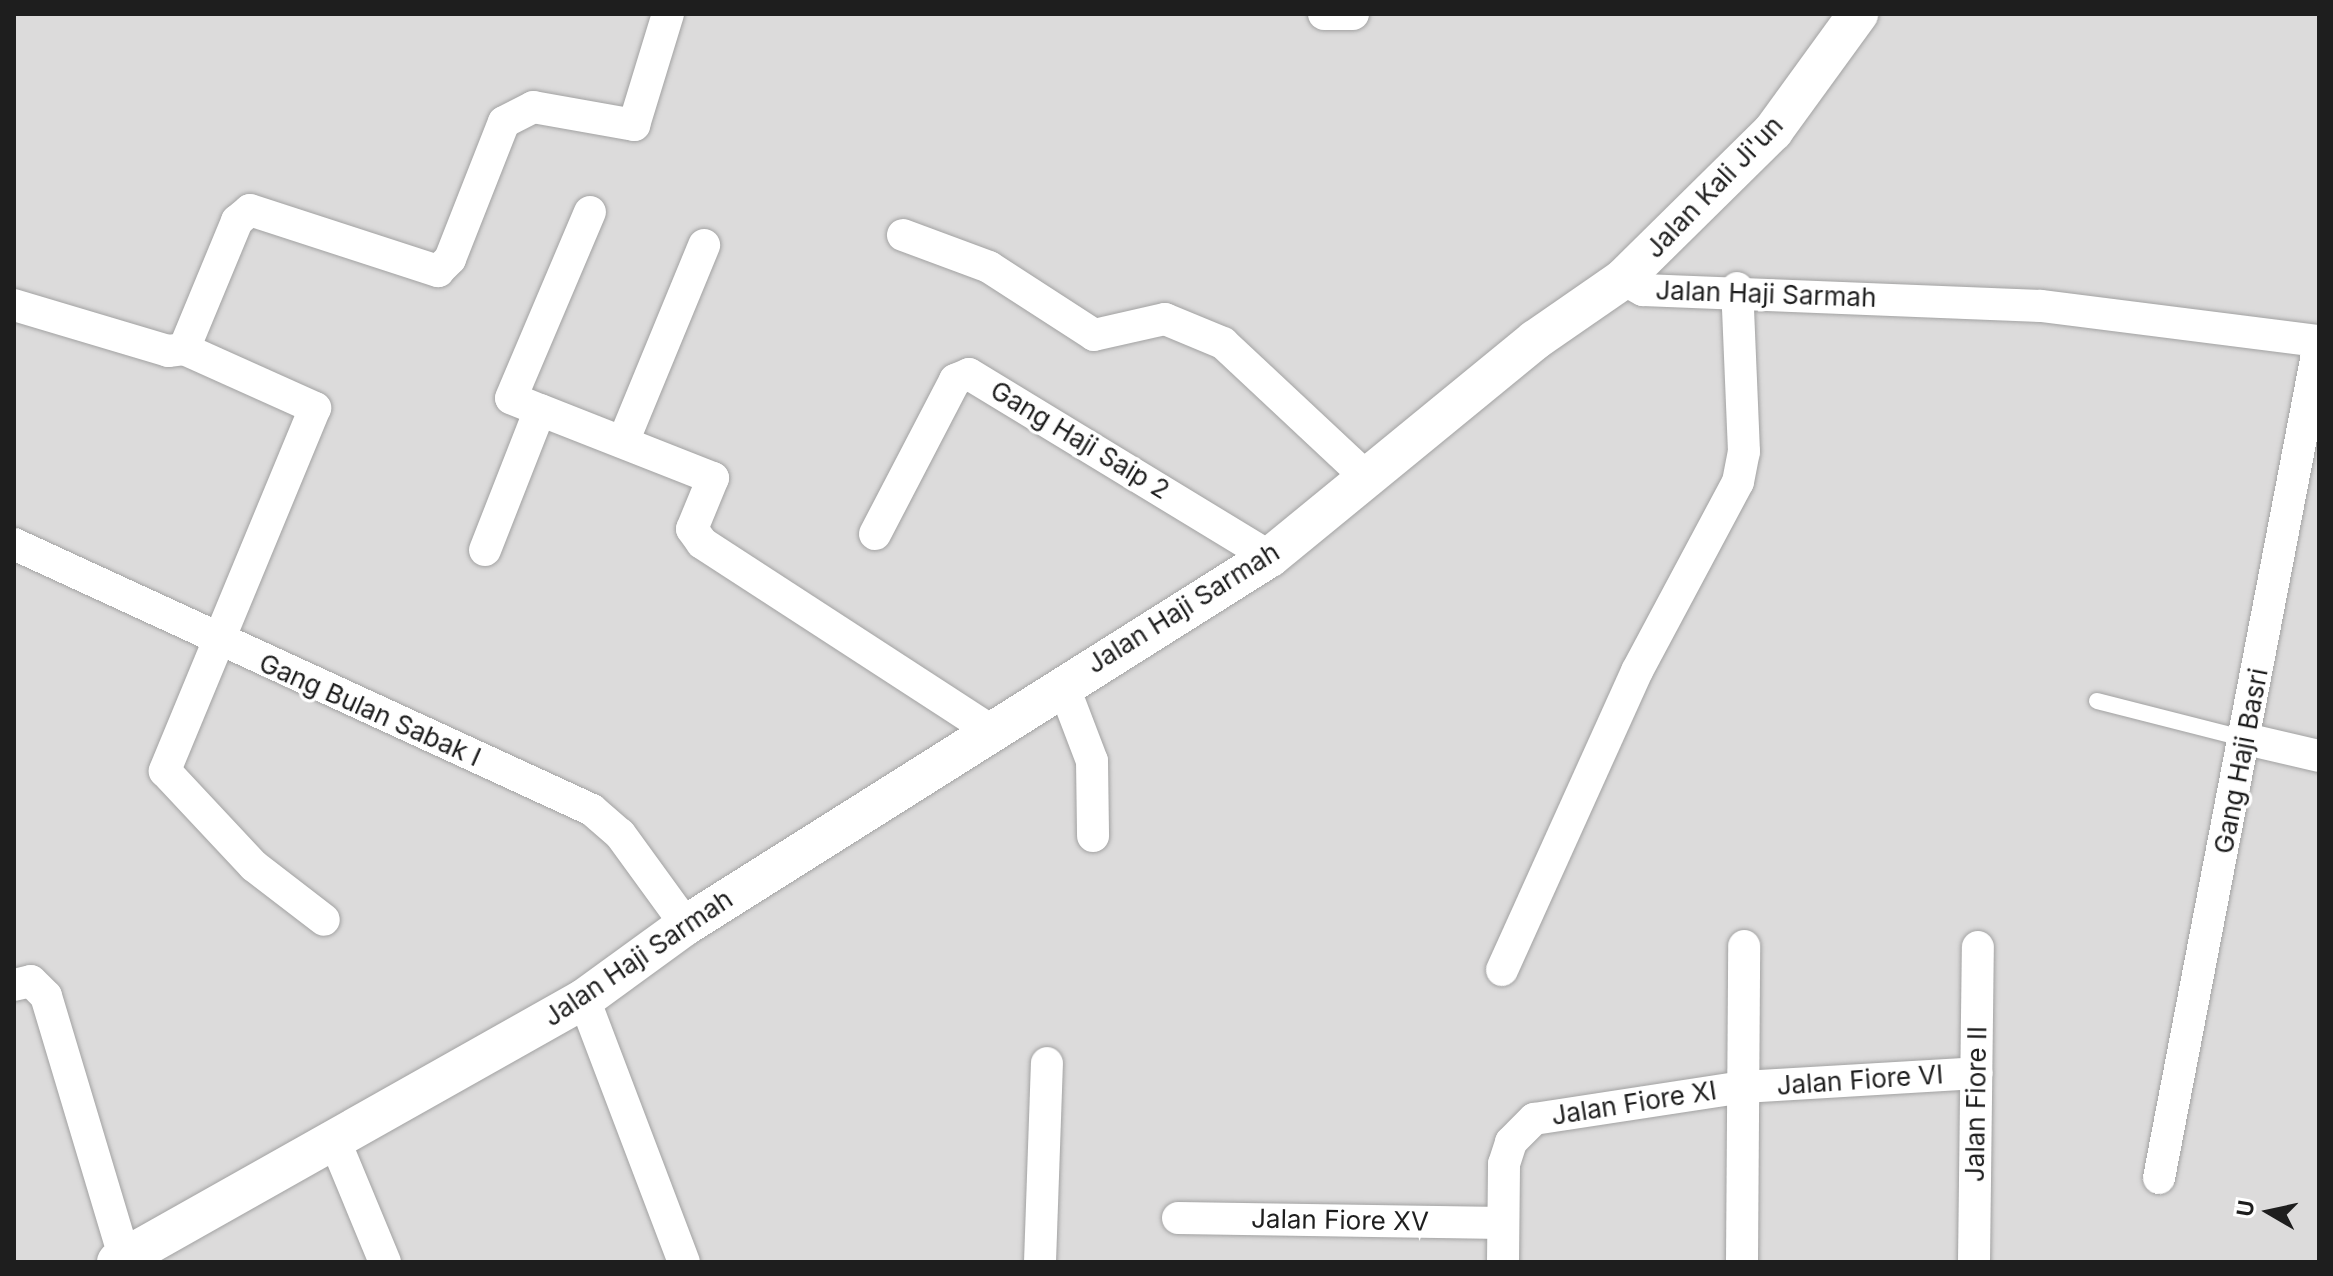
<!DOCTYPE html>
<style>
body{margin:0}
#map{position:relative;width:2333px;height:1276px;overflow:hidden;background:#eeede4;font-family:Inter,sans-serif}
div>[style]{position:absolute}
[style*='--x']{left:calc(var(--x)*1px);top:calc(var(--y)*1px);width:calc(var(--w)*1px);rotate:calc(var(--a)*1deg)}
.residential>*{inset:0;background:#dcdbdb;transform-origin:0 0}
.roads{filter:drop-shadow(0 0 2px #a2a2a2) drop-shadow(0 0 2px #a2a2a2)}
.service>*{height:16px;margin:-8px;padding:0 8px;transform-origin:8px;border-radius:8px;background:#fff}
.minor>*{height:32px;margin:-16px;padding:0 16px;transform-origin:16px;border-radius:16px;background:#fff}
.tertiary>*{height:40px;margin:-20px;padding:0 20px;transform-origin:20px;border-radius:20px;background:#fff}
span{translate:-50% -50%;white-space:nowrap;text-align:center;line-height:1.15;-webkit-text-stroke:7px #fff;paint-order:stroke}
.street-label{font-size:26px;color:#1e1e1e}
.frame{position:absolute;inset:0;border:16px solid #1e1e1e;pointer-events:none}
.north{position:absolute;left:2229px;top:1172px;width:80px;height:80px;-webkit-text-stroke:6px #fff;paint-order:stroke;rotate:279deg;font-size:22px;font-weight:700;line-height:32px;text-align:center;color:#1e1e1e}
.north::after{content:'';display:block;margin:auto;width:28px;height:36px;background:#1e1e1e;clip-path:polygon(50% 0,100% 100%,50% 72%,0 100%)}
</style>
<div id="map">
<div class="residential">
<i style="left:14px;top:14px;width:2305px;height:1248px"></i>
</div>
<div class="roads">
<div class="service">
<i style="--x:2097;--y:701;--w:154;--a:14.3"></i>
</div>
<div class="minor">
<i style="--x:1324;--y:14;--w:29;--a:0"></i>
<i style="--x:903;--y:235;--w:92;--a:20.4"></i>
<i style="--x:989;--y:267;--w:125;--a:32.9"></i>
<i style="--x:1094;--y:335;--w:73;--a:-12.7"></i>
<i style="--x:1165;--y:319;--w:63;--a:22.5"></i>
<i style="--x:1223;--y:343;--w:195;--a:43.1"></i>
<i style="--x:1623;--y:279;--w:23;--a:29"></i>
<i style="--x:1643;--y:290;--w:398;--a:2.3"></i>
<i style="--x:2041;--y:306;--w:280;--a:7.2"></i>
<i style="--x:14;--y:305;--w:161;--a:16.6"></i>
<i style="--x:168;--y:351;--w:16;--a:-7"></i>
<i style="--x:184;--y:349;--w:144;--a:24.2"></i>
<i style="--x:315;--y:408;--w:393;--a:112.5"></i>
<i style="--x:165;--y:771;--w:130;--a:46.9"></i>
<i style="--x:254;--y:866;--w:88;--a:37.6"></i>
<i style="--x:184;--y:349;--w:139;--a:-67.5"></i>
<i style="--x:237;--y:221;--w:17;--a:-40"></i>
<i style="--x:250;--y:210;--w:198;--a:18"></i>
<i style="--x:438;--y:271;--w:17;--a:-45"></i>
<i style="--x:450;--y:259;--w:147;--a:-68.5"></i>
<i style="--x:504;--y:122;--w:33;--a:-27"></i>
<i style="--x:533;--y:107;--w:103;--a:10.1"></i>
<i style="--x:634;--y:125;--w:116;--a:-73"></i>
<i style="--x:540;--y:410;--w:186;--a:21.5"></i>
<i style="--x:713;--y:478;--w:55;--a:112.4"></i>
<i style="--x:692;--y:529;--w:17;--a:54"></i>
<i style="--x:702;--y:543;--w:345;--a:33"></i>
<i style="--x:623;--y:442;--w:213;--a:-67.6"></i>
<i style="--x:875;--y:534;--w:174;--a:-62.5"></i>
<i style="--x:955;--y:380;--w:15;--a:-23"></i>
<i style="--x:969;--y:374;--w:352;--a:31.3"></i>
<i style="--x:14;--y:544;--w:636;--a:24.71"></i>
<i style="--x:592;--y:810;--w:37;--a:41"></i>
<i style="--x:620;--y:834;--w:112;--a:54"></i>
<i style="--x:485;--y:550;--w:150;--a:-68.6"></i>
<i style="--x:540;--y:410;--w:31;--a:-158"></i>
<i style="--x:511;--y:398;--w:202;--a:-67"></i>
<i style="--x:1063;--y:685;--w:81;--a:69.1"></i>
<i style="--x:1092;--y:761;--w:75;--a:89.2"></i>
<i style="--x:2246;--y:739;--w:75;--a:13.1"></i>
<i style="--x:1502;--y:970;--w:328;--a:-65.7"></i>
<i style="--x:1637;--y:671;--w:214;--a:-61.9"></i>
<i style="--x:1738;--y:482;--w:31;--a:-79"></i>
<i style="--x:1744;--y:452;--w:164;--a:-92.4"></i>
<i style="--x:14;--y:985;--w:17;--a:-13"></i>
<i style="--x:31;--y:981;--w:21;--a:45"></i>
<i style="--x:46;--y:996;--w:271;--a:73.3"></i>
<i style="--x:584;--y:999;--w:281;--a:69.2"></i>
<i style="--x:334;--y:1139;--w:133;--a:67.5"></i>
<i style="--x:2159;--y:1178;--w:849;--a:-79.14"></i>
<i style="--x:1178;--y:1218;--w:325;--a:0.9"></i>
<i style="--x:1040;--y:1262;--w:199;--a:-88"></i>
<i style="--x:1503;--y:1262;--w:98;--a:-89.4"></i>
<i style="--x:1504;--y:1164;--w:23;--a:-72"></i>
<i style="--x:1511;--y:1142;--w:33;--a:-45"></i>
<i style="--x:1534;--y:1119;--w:211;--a:-8.7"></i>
<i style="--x:1743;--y:1087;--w:234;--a:-3.4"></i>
<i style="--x:1742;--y:1262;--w:316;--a:-89.6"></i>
<i style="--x:1974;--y:1262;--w:315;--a:-89.3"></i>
</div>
<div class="tertiary">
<i style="--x:117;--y:1262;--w:536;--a:-29.39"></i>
<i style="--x:584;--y:999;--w:126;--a:-36"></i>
<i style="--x:686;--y:925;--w:690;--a:-32.22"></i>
<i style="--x:1270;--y:557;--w:343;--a:-39.3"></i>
<i style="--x:1535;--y:340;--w:107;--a:-34.7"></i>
<i style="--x:1623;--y:279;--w:211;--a:-44.6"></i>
<i style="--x:1773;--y:131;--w:145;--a:-54"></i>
</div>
</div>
<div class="street-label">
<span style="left:1714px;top:187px;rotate:-46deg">Jalan Kali Ji'un</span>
<span style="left:1766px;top:294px;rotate:2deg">Jalan Haji Sarmah</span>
<span style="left:1080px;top:440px;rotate:31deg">Gang Haji Saip 2</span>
<span style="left:1183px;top:608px;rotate:-32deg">Jalan Haji Sarmah</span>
<span style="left:370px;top:710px;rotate:24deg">Gang Bulan Sabak I</span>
<span style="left:2241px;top:761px;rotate:-79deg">Gang Haji Basri</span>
<span style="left:638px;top:958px;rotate:-34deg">Jalan Haji Sarmah</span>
<span style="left:1860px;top:1080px;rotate:-4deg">Jalan Fiore VI</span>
<span style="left:1634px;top:1103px;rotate:-9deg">Jalan Fiore XI</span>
<span style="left:1976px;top:1104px;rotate:-89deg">Jalan Fiore II</span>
<span style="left:1340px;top:1220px;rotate:1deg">Jalan Fiore XV</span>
</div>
<div class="frame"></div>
<div class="north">U</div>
</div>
